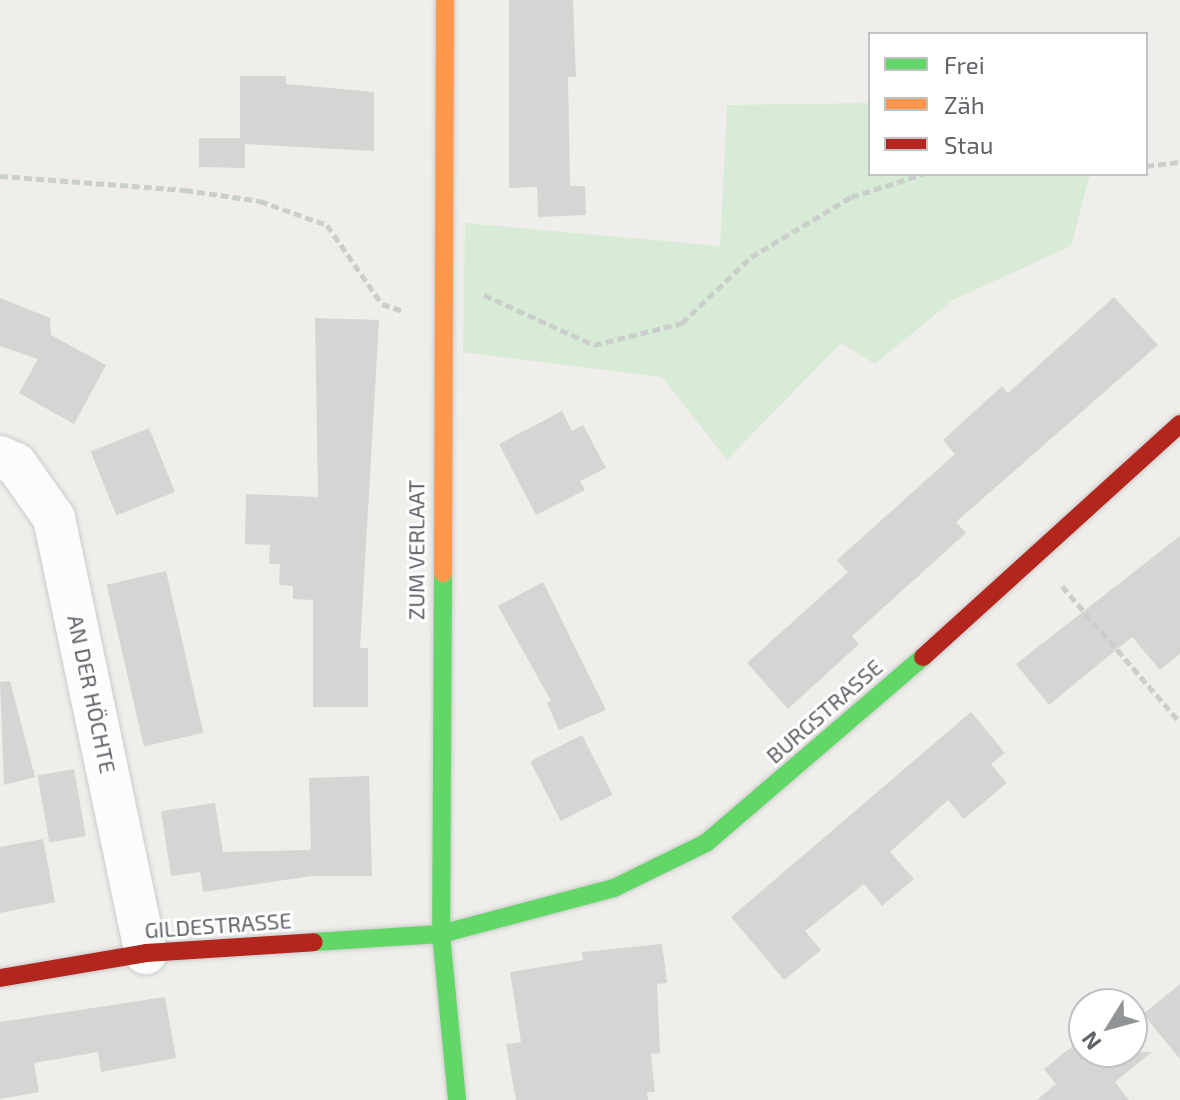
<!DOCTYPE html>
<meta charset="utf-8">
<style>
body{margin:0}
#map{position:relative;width:1180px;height:1100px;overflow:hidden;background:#efeeea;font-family:"Exo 2",sans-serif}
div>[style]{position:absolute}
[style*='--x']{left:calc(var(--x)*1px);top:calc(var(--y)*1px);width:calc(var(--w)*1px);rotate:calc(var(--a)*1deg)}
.green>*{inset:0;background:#d8ebd6}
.building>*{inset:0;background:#d6d5d3;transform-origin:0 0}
.path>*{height:5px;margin-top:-2.5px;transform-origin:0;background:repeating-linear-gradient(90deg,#cacfcc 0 8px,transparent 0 12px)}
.roads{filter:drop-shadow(0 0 2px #cbcccc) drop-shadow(0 0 2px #cbcccc)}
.street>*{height:42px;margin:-21px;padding:0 21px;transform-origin:21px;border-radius:21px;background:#fdfcfc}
.fast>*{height:18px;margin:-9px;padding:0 9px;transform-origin:9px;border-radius:9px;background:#63d668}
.slow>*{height:18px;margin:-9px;padding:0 9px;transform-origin:9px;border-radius:9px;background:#ff974d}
.jam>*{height:18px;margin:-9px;padding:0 9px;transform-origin:9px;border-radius:9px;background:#b3261e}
span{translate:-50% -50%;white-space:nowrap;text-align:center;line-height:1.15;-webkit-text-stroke:6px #fff;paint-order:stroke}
.street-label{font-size:22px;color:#5f6368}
.legend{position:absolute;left:868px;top:32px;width:280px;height:144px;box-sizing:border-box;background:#fff;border:2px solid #bfc1c3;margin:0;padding:10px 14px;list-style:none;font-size:24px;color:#5f6368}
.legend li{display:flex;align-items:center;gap:16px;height:40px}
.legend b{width:40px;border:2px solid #bfc1c3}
.north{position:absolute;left:1068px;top:988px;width:80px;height:80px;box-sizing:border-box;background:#fff;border:2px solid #bfc1c3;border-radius:50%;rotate:233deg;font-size:22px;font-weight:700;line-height:32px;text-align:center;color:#5f6368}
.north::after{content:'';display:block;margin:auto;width:28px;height:36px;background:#919496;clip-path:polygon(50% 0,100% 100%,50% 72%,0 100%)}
</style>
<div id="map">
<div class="green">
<i style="clip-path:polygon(870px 103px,870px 174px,1090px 174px,1071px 246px,953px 300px,875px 364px,841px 343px,727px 460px,662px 377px,463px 352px,465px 223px,720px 246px,727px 105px)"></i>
</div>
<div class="building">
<i style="clip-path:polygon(509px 0,573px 0,576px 77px,568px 77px,570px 186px,585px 186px,586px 215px,538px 217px,537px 187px,509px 188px)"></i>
<i style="clip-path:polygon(240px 76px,286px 76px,286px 84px,374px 92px,374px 151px,245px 144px,245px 168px,199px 167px,199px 138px,240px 138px)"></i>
<i style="clip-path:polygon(1114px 297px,1158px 345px,956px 522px,966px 533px,852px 636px,859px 644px,788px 709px,747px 663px,848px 572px,837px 560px,955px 454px,943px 440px,1002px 386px,1008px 393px)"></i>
<i style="clip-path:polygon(0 298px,50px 318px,51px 335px,106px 365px,74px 424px,19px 393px,38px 359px,0 346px)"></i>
<i style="clip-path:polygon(315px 318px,379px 320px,360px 648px,368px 648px,368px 707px,313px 707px,313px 600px,293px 599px,293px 586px,279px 585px,280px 564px,269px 564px,270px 545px,245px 544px,246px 494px,318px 497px)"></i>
<i style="clip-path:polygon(562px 411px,572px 431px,583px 425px,606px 468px,580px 481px,585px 490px,536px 515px,499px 444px)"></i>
<i style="left:149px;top:428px;width:69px;height:63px;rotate:68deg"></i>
<i style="clip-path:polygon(1180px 536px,1180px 654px,1160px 670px,1132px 637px,1049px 705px,1016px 664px)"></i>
<i style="left:166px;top:571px;width:166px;height:61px;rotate:77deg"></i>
<i style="clip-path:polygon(543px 582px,606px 710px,559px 730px,547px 703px,551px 701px,498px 606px)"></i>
<i style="clip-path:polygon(10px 681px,35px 777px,4px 785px,0 682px)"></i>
<i style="clip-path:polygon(971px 712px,1005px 753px,991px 764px,1007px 783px,964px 819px,948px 800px,890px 852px,914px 879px,882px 906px,864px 884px,805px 931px,821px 950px,784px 980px,731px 917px)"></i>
<i style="left:582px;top:735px;width:67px;height:58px;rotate:63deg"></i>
<i style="left:74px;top:769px;width:68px;height:37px;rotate:80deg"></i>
<i style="clip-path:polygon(369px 776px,372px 876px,312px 876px,203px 892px,200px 872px,171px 876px,161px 811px,215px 803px,223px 852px,311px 850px,309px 778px)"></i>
<i style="clip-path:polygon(43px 839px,55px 902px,0 913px,0 847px)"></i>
<i style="clip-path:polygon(662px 944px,667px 983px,657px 984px,660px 1053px,651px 1054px,655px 1092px,647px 1092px,648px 1100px,516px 1100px,506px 1044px,521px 1042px,510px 972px,583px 960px,582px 952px)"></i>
<i style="clip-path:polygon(1180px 984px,1180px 1059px,1143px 1014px)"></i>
<i style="clip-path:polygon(165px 997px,176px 1058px,101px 1072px,98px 1052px,34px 1063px,39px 1092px,0 1099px,0 1022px)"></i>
<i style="clip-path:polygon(1084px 1037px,1084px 1062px,1096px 1052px,1152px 1052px,1115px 1082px,1129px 1100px,1037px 1100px,1056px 1084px,1044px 1069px)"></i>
</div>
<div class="path">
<i style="--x:1146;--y:166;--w:34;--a:-7"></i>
<i style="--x:0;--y:176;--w:186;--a:4.3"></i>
<i style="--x:185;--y:190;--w:76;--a:8.3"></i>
<i style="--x:260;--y:201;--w:71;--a:19.7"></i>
<i style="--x:327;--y:225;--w:96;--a:55.2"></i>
<i style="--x:382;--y:304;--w:22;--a:18"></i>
<i style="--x:484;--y:295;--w:121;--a:24.4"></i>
<i style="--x:594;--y:345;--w:91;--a:-14"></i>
<i style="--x:682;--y:323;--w:95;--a:-43.7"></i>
<i style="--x:751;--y:257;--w:117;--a:-31"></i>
<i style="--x:851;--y:197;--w:76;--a:-17.7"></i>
<i style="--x:1062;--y:586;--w:180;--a:49.1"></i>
</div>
<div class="roads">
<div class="street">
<i style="--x:0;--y:457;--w:17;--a:24"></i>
<i style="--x:16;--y:464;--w:66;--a:54.9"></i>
<i style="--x:54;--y:518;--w:445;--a:78.1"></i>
</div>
<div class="fast">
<i style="--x:443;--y:573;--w:361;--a:90.3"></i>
<i style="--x:441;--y:934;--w:167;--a:84.5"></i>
<i style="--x:314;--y:942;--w:127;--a:-3.6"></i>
<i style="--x:441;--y:934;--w:179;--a:-14.9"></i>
<i style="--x:614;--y:888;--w:102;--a:-26.1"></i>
<i style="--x:706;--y:843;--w:286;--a:-40.6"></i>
</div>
<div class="slow">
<i style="--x:443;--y:573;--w:573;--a:-89.8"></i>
</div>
<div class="jam">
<i style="--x:923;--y:657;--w:347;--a:-42.2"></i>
<i style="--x:0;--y:978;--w:148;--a:-9.7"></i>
<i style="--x:146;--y:953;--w:168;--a:-3.7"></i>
</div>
</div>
<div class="street-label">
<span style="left:416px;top:550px;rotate:-90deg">ZUM VERLAAT</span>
<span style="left:92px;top:694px;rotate:78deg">AN DER HÖCHTE</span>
<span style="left:824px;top:711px;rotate:-41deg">BURGSTRASSE</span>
<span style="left:218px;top:925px;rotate:-4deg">GILDESTRASSE</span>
</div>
<ul class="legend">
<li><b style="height:10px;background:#63d668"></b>Frei</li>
<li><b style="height:10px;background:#ff974d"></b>Zäh</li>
<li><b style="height:10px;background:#b3261e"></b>Stau</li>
</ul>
<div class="north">N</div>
</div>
